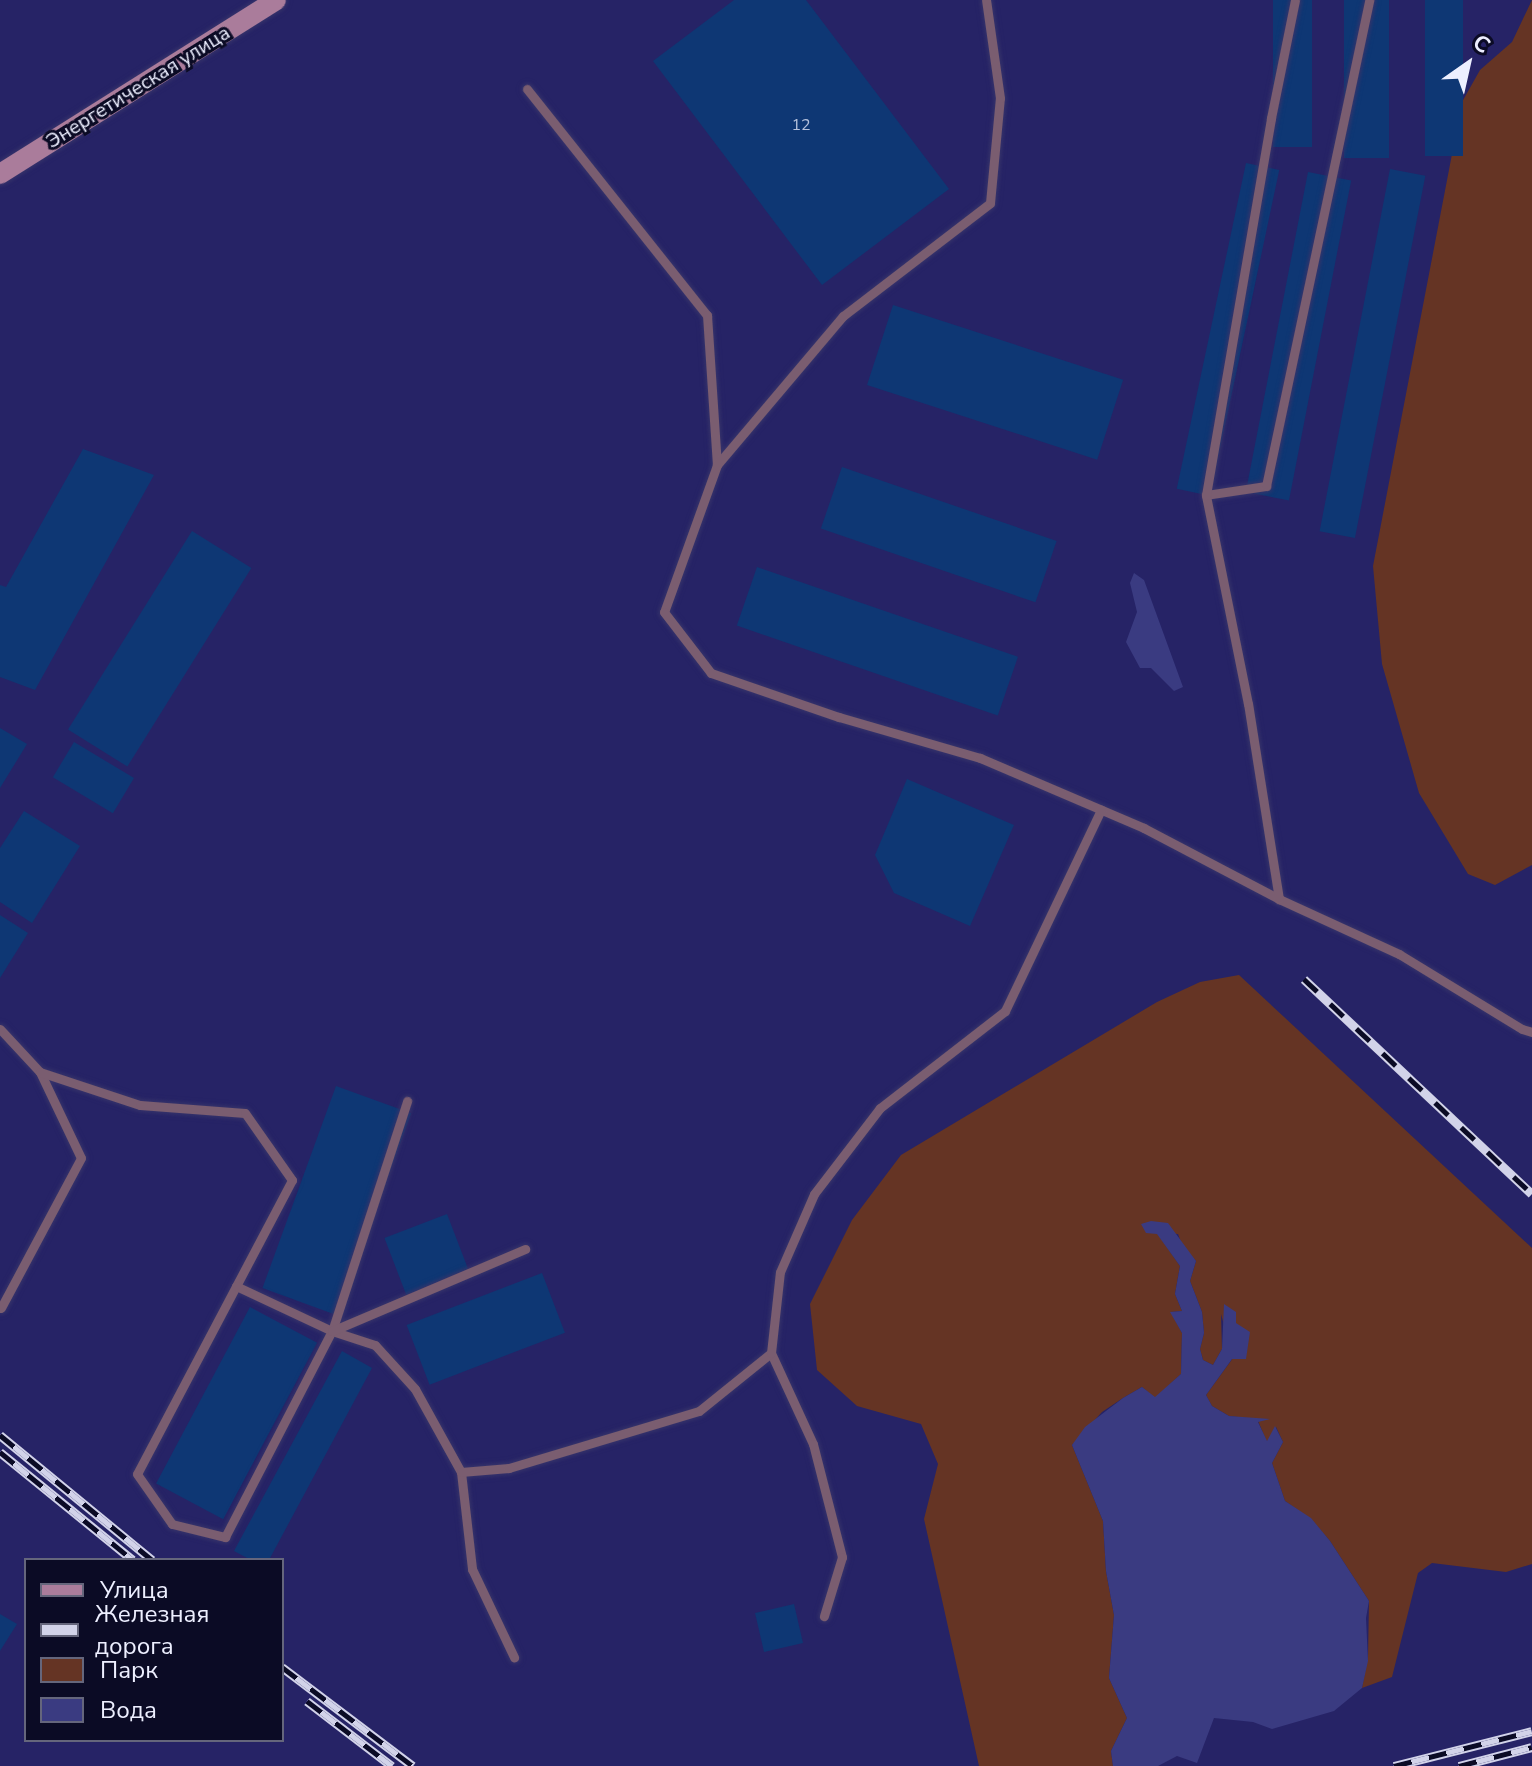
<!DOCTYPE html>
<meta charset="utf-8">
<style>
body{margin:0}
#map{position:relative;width:1532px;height:1766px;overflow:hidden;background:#1e1b56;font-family:"Nunito Sans",sans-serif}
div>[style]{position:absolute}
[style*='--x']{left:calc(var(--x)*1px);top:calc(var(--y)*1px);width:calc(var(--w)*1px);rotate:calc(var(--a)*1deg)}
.built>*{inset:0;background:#262366}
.green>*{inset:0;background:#653424}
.water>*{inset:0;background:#3a3b81}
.building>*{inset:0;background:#0e3774;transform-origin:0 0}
.roads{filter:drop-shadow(0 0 2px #37346a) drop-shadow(0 0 2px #37346a)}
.lane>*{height:9px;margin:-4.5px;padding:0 4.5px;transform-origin:4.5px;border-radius:4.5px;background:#7a5d70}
.secondary>*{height:20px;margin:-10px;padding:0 10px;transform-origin:10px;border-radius:10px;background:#aa7c9b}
.rail>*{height:9px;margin-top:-4.5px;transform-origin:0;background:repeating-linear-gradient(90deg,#0b0b25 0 18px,#d2d3e9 0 36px);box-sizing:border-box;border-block:2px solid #d2d3e9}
span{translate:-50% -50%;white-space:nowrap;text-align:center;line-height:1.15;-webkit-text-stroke:6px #0b0b25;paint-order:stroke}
.number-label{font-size:16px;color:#b5c1dc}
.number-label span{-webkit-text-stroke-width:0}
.street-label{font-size:20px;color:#edefff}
.legend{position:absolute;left:24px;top:1558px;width:260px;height:184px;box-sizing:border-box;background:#0b0b25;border:2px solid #65667c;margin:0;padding:10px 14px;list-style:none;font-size:24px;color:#edefff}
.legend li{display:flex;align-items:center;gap:16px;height:40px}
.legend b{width:40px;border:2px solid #65667c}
.north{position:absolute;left:1428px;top:24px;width:80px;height:80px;-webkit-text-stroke:6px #0b0b25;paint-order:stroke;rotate:34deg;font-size:22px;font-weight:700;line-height:32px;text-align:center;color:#edefff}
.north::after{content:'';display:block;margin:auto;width:28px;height:36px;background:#edefff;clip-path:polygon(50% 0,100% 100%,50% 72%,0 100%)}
</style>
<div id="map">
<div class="built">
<i style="clip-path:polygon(evenodd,0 0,1532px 0,1532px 1766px,0 1766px,0 0,26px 1560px,282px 1560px,282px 1740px,26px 1740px,26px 1560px)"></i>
</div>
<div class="green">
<i style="clip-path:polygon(1532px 0,1532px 865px,1495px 885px,1468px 874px,1419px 793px,1382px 664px,1373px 566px,1462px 102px,1480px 70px,1512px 42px)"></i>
<i style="clip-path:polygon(1239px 975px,1532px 1248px,1532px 1564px,1506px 1572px,1432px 1563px,1418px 1573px,1392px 1677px,1362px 1688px,1368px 1656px,1369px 1601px,1330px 1541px,1311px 1519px,1285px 1501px,1272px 1463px,1283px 1442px,1276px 1427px,1267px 1442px,1258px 1421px,1264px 1420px,1229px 1416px,1212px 1406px,1206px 1395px,1233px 1358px,1221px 1314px,1222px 1349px,1213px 1365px,1203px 1360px,1200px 1349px,1204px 1333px,1202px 1312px,1190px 1281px,1196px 1261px,1182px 1245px,1178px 1234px,1157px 1233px,1180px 1266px,1175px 1294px,1182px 1311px,1171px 1312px,1182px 1333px,1181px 1374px,1155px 1398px,1142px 1387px,1123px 1398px,1102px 1412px,1072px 1445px,1103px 1521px,1106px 1571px,1114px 1615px,1109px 1678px,1127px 1718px,1111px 1751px,1113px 1766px,979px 1766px,924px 1519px,938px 1464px,921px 1424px,857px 1406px,817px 1370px,810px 1304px,852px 1220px,901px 1155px,1157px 1002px,1200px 982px)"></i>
</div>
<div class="water">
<i style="clip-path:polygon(1134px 573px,1144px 580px,1183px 687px,1174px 691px,1151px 668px,1140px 668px,1126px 642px,1137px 612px,1130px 583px)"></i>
<i style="clip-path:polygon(1151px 1221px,1168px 1223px,1196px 1261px,1190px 1281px,1202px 1312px,1204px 1333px,1200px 1349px,1203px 1360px,1213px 1365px,1222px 1349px,1224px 1304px,1236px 1312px,1236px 1323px,1250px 1332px,1246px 1359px,1232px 1359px,1206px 1395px,1212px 1406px,1229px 1416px,1270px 1419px,1258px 1422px,1267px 1441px,1275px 1426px,1283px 1442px,1272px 1463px,1285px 1501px,1311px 1518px,1330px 1541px,1369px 1601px,1366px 1618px,1368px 1661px,1362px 1688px,1334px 1711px,1272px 1729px,1253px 1722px,1214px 1718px,1197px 1763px,1177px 1756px,1158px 1766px,1113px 1766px,1111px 1751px,1127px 1718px,1109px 1678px,1114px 1615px,1106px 1571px,1103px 1521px,1072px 1445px,1085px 1427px,1123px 1398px,1142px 1387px,1155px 1397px,1181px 1374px,1182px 1333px,1170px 1312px,1182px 1311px,1175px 1294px,1180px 1266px,1157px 1234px,1146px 1233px,1141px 1224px)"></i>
</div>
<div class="building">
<i style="clip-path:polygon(734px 0,806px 0,949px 189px,822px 285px,653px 61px)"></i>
<i style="left:1273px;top:0;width:39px;height:147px"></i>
<i style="left:1344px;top:0;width:45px;height:158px"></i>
<i style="left:1425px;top:0;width:38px;height:156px"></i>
<i style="left:1246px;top:163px;width:34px;height:333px;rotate:12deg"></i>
<i style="left:1390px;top:169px;width:36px;height:369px;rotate:11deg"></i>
<i style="left:1308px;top:172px;width:44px;height:326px;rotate:11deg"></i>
<i style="left:893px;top:305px;width:242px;height:84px;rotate:18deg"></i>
<i style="clip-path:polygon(83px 449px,154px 475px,35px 690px,0 677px,0 585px,6px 587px)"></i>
<i style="left:842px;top:467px;width:227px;height:65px;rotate:19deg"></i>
<i style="left:192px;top:531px;width:70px;height:234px;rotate:32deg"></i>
<i style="left:757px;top:567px;width:276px;height:62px;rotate:19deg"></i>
<i style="clip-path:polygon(0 728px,27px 744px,0 788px)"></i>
<i style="left:74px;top:742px;width:70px;height:41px;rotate:31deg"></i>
<i style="clip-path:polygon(907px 779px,1014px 825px,970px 926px,894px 893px,875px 855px)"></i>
<i style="clip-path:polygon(24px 811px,80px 846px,32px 923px,0 902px,0 848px)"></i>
<i style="clip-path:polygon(0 915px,28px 933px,0 978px)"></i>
<i style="left:336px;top:1086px;width:80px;height:215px;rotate:20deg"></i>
<i style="left:447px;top:1214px;width:61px;height:67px;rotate:69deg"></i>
<i style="left:542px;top:1273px;width:64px;height:145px;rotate:69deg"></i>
<i style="left:250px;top:1307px;width:76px;height:200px;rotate:28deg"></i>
<i style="clip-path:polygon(342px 1351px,372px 1368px,269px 1560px,251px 1560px,234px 1551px)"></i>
<i style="left:794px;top:1604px;width:40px;height:40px;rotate:77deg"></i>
<i style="clip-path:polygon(0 1614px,17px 1624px,0 1651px)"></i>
</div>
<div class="roads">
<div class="lane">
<i style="--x:527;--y:89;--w:289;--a:51.5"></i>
<i style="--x:707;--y:315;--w:150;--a:86.2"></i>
<i style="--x:717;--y:465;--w:156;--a:109.8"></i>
<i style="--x:664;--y:612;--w:77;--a:52.4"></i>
<i style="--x:711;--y:673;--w:135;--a:19"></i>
<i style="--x:839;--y:717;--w:147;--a:16.2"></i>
<i style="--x:980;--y:758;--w:178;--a:23.1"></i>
<i style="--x:1144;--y:828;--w:153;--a:27.7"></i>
<i style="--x:1279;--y:899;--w:132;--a:24.6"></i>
<i style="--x:1399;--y:954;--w:144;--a:31.4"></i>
<i style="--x:1522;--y:1029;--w:10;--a:17"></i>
<i style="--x:717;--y:465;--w:195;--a:-49.8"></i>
<i style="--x:843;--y:316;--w:185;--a:-37.5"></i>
<i style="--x:990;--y:203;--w:105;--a:-84.6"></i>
<i style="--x:1000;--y:98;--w:99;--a:-98.1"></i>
<i style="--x:1206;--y:495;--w:61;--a:-8.5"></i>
<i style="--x:1266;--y:486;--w:497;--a:-78"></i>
<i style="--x:1279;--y:899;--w:197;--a:-99"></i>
<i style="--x:1248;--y:704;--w:213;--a:-101.4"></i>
<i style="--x:1206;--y:495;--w:383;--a:-80.2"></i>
<i style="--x:1271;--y:118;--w:120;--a:-78.5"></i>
<i style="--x:0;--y:1029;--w:59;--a:47.1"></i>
<i style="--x:40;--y:1072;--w:95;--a:64.5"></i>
<i style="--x:81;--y:1158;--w:170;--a:118.1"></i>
<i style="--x:40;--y:1072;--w:105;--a:18.3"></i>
<i style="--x:140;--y:1105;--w:105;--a:4.4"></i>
<i style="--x:245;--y:1113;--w:82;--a:55"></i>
<i style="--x:292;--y:1180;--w:332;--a:117.8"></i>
<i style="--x:137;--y:1474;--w:61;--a:55"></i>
<i style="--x:172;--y:1524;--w:55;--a:13.8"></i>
<i style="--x:225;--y:1537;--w:232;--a:-62.6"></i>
<i style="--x:332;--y:1331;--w:242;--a:-71.9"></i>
<i style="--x:236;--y:1286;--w:106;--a:25.1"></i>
<i style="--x:332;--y:1331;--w:45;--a:18"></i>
<i style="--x:375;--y:1345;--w:59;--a:47.7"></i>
<i style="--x:415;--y:1389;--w:95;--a:61"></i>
<i style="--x:461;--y:1472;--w:98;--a:83.5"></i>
<i style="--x:472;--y:1569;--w:98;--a:64.5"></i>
<i style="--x:332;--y:1331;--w:210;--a:-23"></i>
<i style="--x:771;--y:1353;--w:100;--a:65.2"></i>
<i style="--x:813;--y:1444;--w:117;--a:75.6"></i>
<i style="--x:842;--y:1557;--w:62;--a:107"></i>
<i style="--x:461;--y:1472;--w:48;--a:-4.8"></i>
<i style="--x:509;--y:1468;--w:198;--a:-16.7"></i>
<i style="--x:699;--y:1411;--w:92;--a:-38.9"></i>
<i style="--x:771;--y:1353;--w:81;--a:-83.7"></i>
<i style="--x:780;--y:1272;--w:85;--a:-66.4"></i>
<i style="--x:814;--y:1194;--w:108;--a:-52.5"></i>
<i style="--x:880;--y:1108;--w:158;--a:-37.8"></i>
<i style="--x:1005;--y:1011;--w:223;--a:-64.5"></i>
</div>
<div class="secondary">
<i style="--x:0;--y:174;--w:326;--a:-32.2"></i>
</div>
</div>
<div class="rail">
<i style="--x:1304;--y:979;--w:313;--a:43.3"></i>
<i style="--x:0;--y:1435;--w:197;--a:39.4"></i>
<i style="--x:0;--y:1452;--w:171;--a:39.1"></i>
<i style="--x:282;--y:1667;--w:164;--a:37.1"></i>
<i style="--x:307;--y:1701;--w:107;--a:37.4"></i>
<i style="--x:1394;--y:1766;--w:142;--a:-14.2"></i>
<i style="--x:1459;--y:1766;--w:75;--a:-14.6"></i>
</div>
<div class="number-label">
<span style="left:801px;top:125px">12</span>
</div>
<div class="street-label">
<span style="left:138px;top:87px;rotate:-32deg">Энергетическая улица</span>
</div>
<ul class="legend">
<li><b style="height:10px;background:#aa7c9b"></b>Улица</li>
<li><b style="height:10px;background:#d2d3e9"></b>Железная дорога</li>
<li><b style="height:22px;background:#653424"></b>Парк</li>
<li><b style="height:22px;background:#3a3b81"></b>Вода</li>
</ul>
<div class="north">С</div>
</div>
